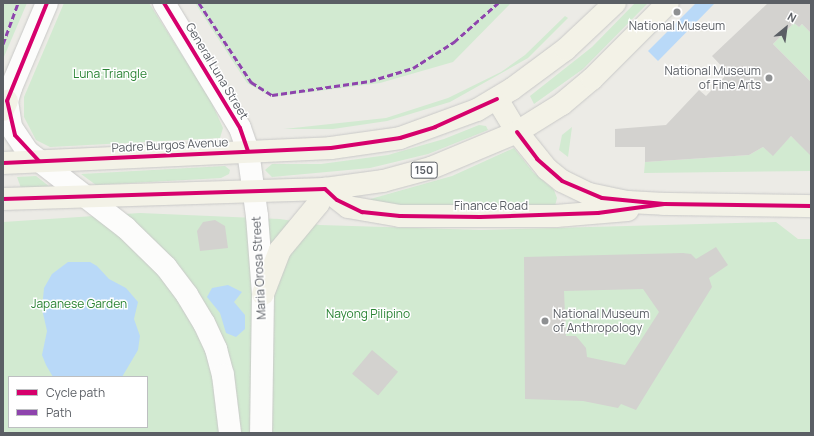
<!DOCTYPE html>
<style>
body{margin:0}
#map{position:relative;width:814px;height:436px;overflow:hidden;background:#ecebe6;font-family:Manrope,sans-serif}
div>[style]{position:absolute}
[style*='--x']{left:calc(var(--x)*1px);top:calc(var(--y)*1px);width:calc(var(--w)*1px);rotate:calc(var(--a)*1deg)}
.green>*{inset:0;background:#d2ead1}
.water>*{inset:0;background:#b9d9f8}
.building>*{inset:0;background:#d3d2cf;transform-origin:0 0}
.roads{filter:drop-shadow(0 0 1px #c9c9c8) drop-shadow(0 0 1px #c9c9c8)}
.minor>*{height:22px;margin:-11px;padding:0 11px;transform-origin:11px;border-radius:11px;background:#fcfcfb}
.major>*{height:22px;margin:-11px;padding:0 11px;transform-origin:11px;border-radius:11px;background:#f3f2e7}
.quiet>*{height:3px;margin-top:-1.5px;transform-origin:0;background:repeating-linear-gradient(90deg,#8e44ad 0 6px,transparent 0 9px)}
.cycleway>*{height:4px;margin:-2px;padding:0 2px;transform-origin:2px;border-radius:2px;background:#d6006c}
.dots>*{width:11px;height:11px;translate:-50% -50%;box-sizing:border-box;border:2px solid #fff;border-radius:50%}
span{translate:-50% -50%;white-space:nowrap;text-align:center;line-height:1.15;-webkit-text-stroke:3px #fff;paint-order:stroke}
.shield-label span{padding:1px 3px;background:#fff;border:1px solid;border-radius:3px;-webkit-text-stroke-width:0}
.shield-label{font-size:11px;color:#5b5f65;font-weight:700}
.poi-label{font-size:12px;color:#5b5f65}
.right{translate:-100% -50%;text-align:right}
.left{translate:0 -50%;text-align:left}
.street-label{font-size:12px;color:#5b5f65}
.park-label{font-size:12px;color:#2b8435}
.frame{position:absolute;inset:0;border:4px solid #5b5f65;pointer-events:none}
.legend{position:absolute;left:8px;top:376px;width:140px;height:52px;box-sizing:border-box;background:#fff;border:1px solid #bdbfc1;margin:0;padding:5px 7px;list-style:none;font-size:12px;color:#5b5f65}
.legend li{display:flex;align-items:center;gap:8px;height:20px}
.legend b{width:20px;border:1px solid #bdbfc1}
.north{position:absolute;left:766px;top:8px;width:40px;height:40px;-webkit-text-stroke:3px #fff;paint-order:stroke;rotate:29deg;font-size:11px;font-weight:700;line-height:16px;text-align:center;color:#5b5f65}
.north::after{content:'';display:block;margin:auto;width:14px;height:18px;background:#5b5f65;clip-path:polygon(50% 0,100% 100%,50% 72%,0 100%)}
</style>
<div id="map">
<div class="green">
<i style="clip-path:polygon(3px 3px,27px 3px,3px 59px)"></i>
<i style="clip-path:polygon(64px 3px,149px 3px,210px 99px,223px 128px,220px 138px,50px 147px,36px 140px,24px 117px,24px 97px)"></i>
<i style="clip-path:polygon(195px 3px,511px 3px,453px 62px,380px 83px,272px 97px,247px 83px)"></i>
<i style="clip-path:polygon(635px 3px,648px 3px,583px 69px,534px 104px,530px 96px,592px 47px)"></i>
<i style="clip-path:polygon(565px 16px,568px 18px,528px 58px,450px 102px,387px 121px,333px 129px,284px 129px,386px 118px,448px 98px,501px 72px,525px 55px)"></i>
<i style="clip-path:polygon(794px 23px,799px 27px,802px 24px,811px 33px,811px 82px,773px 44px)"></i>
<i style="clip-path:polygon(479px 125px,486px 126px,488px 130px,428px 154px,370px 168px,272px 177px,265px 170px,272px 164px,321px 164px,388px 155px,444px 139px)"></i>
<i style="clip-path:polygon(572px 127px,568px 157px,559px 150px,562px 135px)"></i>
<i style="clip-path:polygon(791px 136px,811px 154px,811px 171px,644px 173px,645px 162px,749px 155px,763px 147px,773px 155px)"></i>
<i style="clip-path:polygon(514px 148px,533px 172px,554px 190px,557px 198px,555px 206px,454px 214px,367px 200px,452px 176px)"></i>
<i style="clip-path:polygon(225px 166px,230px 170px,229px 174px,221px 178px,96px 185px,81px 174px)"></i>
<i style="clip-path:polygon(36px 176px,50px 187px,21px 188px,17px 177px)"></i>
<i style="clip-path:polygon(evenodd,140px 213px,280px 219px,320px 225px,481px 230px,776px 222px,798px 239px,811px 239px,811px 433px,3px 433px,3px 222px,140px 213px,9px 377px,147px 377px,147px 427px,9px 427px,9px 377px)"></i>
</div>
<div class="water">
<i style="clip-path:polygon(696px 3px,715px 3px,658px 61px,648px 51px)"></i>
<i style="clip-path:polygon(68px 262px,90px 262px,97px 266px,109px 279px,126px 288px,138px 302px,134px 319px,140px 336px,138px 350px,122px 377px,53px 377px,46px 365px,42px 355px,47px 331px,42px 309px,44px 288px,52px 274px)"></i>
<i style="clip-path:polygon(228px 285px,242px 292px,234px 302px,245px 315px,245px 329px,236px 337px,226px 333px,220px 313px,207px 297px,212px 288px)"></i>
</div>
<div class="building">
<i style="clip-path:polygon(768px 3px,811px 3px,811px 33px,802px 24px,799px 27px,794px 23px,773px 44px,811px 82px,811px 156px,791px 136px,773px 156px,763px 147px,749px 155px,645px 162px,645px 147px,615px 147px,615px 129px,666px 125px,699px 90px,706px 96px,728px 73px,712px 56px)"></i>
<i style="clip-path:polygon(215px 220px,225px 226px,228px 248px,200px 251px,197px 231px,203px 222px)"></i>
<i style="clip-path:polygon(evenodd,716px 247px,728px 265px,709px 278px,712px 287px,636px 410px,621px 404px,618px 408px,583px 401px,525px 399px,524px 257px,683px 253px,691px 254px,696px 259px,716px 247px,643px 289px,659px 312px,625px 365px,587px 357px,586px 348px,576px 336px,566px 336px,564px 291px,643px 289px)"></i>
<i style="left:372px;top:350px;width:34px;height:31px;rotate:40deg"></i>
</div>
<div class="roads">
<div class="minor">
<i style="--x:47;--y:3;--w:92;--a:113"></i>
<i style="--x:11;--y:88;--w:14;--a:107"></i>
<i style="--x:7;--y:101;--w:26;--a:81"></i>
<i style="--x:11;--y:127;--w:30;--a:56"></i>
<i style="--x:28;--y:152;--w:124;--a:37.8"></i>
<i style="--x:126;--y:228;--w:56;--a:44.3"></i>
<i style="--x:166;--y:267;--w:35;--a:53"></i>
<i style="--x:187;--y:295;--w:33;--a:59"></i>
<i style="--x:204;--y:323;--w:29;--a:65"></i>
<i style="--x:216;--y:349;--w:27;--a:75"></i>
<i style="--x:223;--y:375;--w:58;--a:83.1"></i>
<i style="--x:164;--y:3;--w:146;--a:58.7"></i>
<i style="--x:240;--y:128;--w:24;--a:71"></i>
<i style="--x:248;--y:151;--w:66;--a:82.1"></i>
<i style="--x:257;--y:216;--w:78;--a:85.6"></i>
<i style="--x:263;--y:294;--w:139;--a:90.8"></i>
</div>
<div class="major">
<i style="--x:497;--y:99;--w:39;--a:59"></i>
<i style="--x:517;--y:132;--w:48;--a:51"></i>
<i style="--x:547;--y:169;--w:19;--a:39"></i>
<i style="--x:562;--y:181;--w:30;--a:26"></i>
<i style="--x:589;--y:194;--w:40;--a:12"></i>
<i style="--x:628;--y:202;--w:36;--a:3"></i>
<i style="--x:664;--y:204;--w:147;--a:0.8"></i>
<i style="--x:3;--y:110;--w:10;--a:-66"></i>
<i style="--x:3;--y:163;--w:328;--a:-2.6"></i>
<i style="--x:331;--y:148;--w:70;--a:-8.2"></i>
<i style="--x:400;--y:138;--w:82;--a:-20"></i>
<i style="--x:477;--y:110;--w:41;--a:-31"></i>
<i style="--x:512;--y:89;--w:67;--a:-36.5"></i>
<i style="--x:566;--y:49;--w:67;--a:-43.2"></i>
<i style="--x:325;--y:189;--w:29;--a:38"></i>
<i style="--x:348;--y:207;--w:53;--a:9.8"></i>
<i style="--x:400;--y:216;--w:156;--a:0"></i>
<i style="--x:556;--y:216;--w:72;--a:-4.8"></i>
<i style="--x:3;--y:199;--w:322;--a:-1.8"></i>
<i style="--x:325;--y:189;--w:59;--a:-7.9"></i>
<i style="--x:383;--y:181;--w:50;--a:-15.2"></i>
<i style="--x:431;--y:168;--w:93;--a:-22.7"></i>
<i style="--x:517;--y:132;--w:53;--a:-31.9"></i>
<i style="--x:562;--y:104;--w:39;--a:-40"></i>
<i style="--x:592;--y:79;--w:107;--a:-45"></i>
<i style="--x:263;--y:294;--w:47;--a:-68.9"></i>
<i style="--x:280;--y:250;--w:60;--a:-50.4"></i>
<i style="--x:318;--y:204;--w:17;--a:-65"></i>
</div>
</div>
<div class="quiet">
<i style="--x:199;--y:3;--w:95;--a:56.6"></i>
<i style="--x:251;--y:82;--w:25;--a:32"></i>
<i style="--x:272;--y:95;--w:99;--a:-8.1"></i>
<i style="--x:370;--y:81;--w:45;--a:-16.8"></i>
<i style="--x:413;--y:68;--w:49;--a:-32.4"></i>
<i style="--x:454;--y:42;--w:59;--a:-41.6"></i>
<i style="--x:3;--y:44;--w:44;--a:-69.9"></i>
</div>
<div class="cycleway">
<i style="--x:164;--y:3;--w:146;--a:58.7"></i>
<i style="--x:240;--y:128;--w:24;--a:71"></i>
<i style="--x:517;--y:132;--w:34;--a:53"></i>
<i style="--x:537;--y:159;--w:33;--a:41"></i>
<i style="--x:562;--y:181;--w:43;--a:23"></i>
<i style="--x:602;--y:198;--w:62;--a:5.5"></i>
<i style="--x:664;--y:204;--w:147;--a:0.8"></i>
<i style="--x:39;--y:161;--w:35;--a:-133"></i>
<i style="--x:15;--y:135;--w:35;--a:-103"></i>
<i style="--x:7;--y:101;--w:106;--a:-67.8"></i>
<i style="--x:3;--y:163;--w:328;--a:-2.6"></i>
<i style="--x:331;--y:148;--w:70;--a:-8.2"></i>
<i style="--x:400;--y:138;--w:37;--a:-17"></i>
<i style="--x:435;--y:127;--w:68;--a:-24.3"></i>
<i style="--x:3;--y:199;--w:322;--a:-1.8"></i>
<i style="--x:325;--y:189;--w:16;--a:43"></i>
<i style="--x:337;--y:200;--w:28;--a:26"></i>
<i style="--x:362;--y:212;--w:38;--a:6"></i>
<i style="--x:400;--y:216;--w:80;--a:0.7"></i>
<i style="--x:480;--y:217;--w:118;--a:-1.9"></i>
<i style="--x:598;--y:213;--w:67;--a:-7.8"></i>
</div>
<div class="dots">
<i style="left:677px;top:12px;background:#8e9092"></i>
<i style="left:769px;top:78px;background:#8e9092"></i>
<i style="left:545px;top:321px;background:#8e9092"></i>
</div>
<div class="shield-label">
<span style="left:424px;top:170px">150</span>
</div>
<div class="poi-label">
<span style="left:677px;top:26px">National Museum</span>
<span class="right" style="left:761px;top:78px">National Museum<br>of Fine Arts</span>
<span class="left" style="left:553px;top:321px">National Museum<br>of Anthropology</span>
</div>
<div class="street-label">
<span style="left:217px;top:71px;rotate:59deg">General Luna Street</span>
<span style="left:170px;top:145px;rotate:-3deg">Padre Burgos Avenue</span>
<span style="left:491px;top:206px">Finance Road</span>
<span style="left:259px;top:268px;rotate:-93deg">Maria Orosa Street</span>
</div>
<div class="park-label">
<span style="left:110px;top:74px">Luna Triangle</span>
<span style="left:79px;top:304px">Japanese Garden</span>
<span style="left:368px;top:314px">Nayong Pilipino</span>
</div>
<div class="frame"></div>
<ul class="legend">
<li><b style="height:5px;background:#d6006c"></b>Cycle path</li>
<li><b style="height:5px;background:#8e44ad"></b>Path</li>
</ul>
<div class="north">N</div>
</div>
